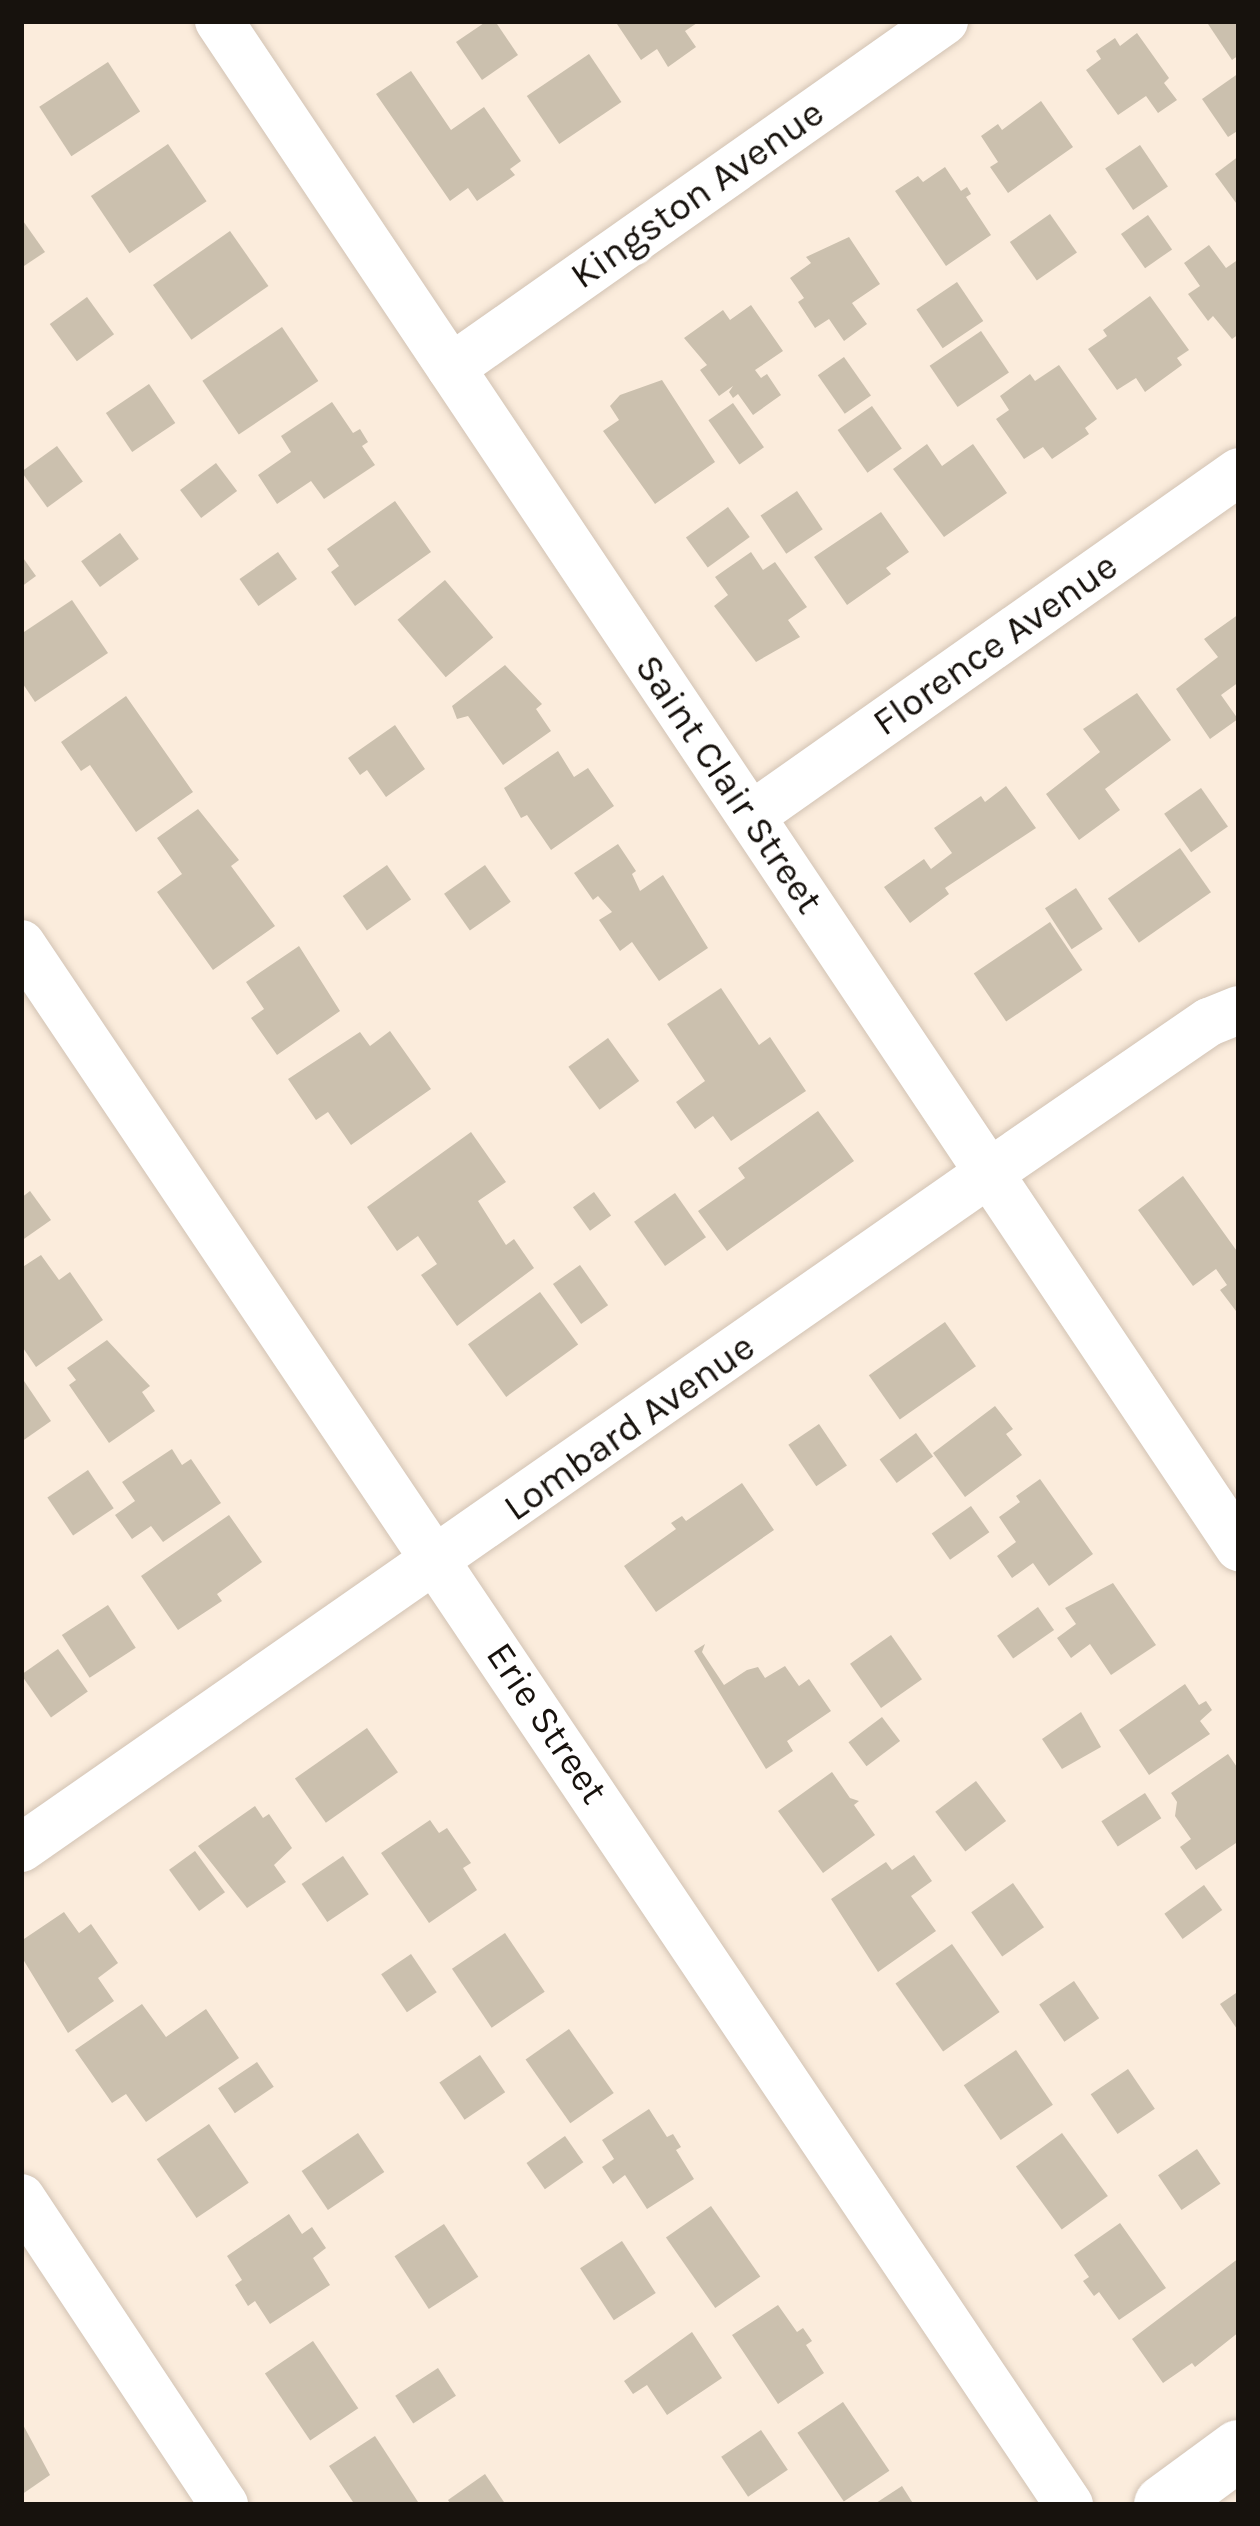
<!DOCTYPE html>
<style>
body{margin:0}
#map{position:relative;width:1260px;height:2526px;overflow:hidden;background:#fbecdc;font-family:Karla,sans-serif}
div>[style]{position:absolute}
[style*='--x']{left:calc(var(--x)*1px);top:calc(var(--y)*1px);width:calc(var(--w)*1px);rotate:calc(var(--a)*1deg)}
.building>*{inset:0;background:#cbc0ae;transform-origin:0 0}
.roads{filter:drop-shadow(0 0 3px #d2c3b4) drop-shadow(0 0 3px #d2c3b4)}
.minor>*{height:48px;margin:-24px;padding:0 24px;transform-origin:24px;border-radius:24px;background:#fff}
.tertiary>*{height:60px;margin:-30px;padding:0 30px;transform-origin:30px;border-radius:30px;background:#fff}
span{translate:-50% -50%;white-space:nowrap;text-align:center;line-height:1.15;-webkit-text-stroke:9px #fff;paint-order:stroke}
.street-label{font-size:39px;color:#17120d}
.frame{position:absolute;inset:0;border:24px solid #17120d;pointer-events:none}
</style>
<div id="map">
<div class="building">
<i style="clip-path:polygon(487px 21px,495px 21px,518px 55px,482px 80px,456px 42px)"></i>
<i style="clip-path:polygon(615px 21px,700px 21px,685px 31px,696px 47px,668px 67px,657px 49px,641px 60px)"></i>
<i style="clip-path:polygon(1206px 21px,1239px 21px,1239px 55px,1232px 60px)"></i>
<i style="clip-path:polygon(1137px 33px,1169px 78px,1164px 83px,1177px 100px,1158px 113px,1146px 96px,1118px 115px,1086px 70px,1101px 59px,1096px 51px,1115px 38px,1120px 46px)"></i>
<i style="left:589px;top:54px;width:58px;height:75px;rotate:56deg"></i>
<i style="left:108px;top:62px;width:59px;height:82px;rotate:57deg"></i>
<i style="clip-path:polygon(411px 71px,451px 130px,484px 107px,521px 161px,510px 169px,515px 175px,477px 201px,468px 188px,450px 201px,376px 94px)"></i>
<i style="clip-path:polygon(1239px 73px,1239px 130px,1228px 137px,1202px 99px)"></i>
<i style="clip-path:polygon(1041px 101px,1073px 147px,1008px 193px,990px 167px,998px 162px,981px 136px,998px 124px,1002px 130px)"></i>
<i style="left:168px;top:144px;width:69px;height:93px;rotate:56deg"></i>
<i style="left:1140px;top:145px;width:50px;height:42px;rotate:56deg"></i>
<i style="clip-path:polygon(1239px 156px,1239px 207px,1215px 174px)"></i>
<i style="clip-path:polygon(945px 167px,961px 191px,967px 187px,971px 194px,966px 197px,991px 235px,946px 266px,895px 191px,918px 176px,923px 182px)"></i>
<i style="left:1050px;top:214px;width:47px;height:49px;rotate:55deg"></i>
<i style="left:1148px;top:215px;width:42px;height:33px;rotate:55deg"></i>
<i style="clip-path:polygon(21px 218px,45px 252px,21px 268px)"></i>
<i style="left:230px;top:231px;width:67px;height:94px;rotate:55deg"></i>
<i style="clip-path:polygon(849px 237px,880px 284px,852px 303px,867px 324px,844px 341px,829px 319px,815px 328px,798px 302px,804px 298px,790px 278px,811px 263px,806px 257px)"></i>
<i style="clip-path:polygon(1209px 245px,1226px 268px,1239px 259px,1239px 334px,1232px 339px,1213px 316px,1208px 321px,1188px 294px,1200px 286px,1184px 263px)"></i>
<i style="left:957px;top:282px;width:47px;height:49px;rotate:56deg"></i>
<i style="clip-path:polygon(1150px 296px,1189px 350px,1177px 358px,1182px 365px,1145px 392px,1136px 378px,1117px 390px,1088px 349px,1107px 336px,1103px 330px)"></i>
<i style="left:87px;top:297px;width:46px;height:46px;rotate:54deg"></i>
<i style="clip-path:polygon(751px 305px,783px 351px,755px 370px,761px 378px,767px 374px,781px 395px,753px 415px,738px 394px,733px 398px,729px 392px,733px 386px,719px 396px,700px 370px,707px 365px,684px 338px,723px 310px,730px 320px)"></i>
<i style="left:282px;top:327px;width:65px;height:96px;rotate:56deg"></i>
<i style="left:981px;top:331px;width:50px;height:62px;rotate:56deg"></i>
<i style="left:844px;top:357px;width:47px;height:32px;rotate:55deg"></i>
<i style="clip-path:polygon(1059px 365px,1097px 419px,1085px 428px,1089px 434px,1052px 459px,1043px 447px,1024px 459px,996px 419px,1009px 410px,1000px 396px,1030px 374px,1035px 381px)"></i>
<i style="clip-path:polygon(662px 380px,715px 462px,655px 504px,603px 431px,619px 420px,610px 406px,620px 395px)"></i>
<i style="left:149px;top:384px;width:47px;height:52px;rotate:56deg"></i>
<i style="clip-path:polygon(332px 402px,353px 433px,360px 429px,368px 442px,362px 446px,375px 465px,324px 499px,311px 481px,277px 504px,258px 475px,291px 452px,281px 436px)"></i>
<i style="left:733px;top:403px;width:54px;height:30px;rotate:55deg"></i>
<i style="left:872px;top:406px;width:52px;height:42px;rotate:55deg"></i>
<i style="clip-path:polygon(927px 444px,942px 466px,973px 444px,1007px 493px,944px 537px,893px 469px)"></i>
<i style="left:57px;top:446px;width:44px;height:44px;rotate:54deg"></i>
<i style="left:216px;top:463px;width:35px;height:45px;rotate:53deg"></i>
<i style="left:797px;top:491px;width:46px;height:44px;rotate:56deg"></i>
<i style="clip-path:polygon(395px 501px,431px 552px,355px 606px,331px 572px,339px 566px,327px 549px)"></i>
<i style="left:728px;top:507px;width:37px;height:52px;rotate:54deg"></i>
<i style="clip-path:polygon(881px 512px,909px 552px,886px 568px,891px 574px,847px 605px,814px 557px)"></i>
<i style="left:120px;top:533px;width:32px;height:48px;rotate:54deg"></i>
<i style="left:278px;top:552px;width:33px;height:47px;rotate:55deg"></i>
<i style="clip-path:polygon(751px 552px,763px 570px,775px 562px,807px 607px,788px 620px,800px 637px,756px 662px,714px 606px,728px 595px,715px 577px)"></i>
<i style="clip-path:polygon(21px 555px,36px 576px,21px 587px)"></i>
<i style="left:445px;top:580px;width:75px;height:62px;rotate:50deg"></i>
<i style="clip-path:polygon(72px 600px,108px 653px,35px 702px,21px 681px,21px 634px)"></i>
<i style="clip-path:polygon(1239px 614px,1239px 682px,1221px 695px,1238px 719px,1210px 739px,1176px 689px,1218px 657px,1204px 639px)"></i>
<i style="clip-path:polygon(505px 665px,542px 704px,536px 709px,551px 731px,503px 765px,468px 716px,457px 719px,452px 706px)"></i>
<i style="clip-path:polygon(1137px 693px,1171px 740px,1105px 789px,1120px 810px,1079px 840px,1046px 794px,1100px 752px,1083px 729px)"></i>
<i style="clip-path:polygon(126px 696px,193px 792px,136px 832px,90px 765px,81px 771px,61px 742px)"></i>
<i style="clip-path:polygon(395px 725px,425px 769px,386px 797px,367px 770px,360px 775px,348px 758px)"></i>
<i style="clip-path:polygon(558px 751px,574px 777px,588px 768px,614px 806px,551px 850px,527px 815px,521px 818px,504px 788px)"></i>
<i style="clip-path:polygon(1006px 786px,1036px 828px,945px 888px,949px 894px,910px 923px,884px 887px,924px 859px,931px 869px,952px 853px,934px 828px,981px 796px,985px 802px)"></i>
<i style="left:1201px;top:788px;width:47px;height:45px;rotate:55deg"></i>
<i style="clip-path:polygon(198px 809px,239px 860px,231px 866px,275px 926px,213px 970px,157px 892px,182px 874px,157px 838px)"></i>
<i style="clip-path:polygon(618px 844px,636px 871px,632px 874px,640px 891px,663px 875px,708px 948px,659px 981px,632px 942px,620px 951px,599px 920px,612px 912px,598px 896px,593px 900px,574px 873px)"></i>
<i style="left:1180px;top:848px;width:54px;height:88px;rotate:55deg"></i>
<i style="left:387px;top:865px;width:42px;height:54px;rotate:55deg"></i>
<i style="left:485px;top:865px;width:45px;height:50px;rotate:55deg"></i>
<i style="left:1076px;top:888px;width:49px;height:37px;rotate:57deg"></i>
<i style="left:1050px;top:922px;width:58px;height:92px;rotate:56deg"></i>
<i style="clip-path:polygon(299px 946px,340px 1011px,277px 1055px,251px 1018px,264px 1009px,246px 982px)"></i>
<i style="clip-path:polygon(721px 988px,759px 1045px,770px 1037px,806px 1091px,731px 1141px,713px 1116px,695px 1129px,676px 1102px,705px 1081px,667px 1024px)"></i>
<i style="clip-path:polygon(390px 1031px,431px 1089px,351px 1145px,328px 1112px,316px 1120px,288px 1079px,360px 1032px,370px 1046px)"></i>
<i style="left:608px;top:1038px;width:53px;height:49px;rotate:54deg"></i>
<i style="clip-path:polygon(818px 1111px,854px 1161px,727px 1251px,698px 1211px,745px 1178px,738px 1168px)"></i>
<i style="clip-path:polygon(471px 1132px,506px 1182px,478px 1201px,506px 1245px,514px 1239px,534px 1268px,457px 1326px,421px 1275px,437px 1264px,418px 1236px,397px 1251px,367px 1207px)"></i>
<i style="clip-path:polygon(1183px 1176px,1239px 1254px,1239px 1315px,1220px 1290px,1227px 1285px,1216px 1269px,1193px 1286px,1138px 1210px)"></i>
<i style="clip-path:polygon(30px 1191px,51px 1220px,21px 1241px,21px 1198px)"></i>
<i style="left:594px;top:1192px;width:29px;height:26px;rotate:54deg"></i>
<i style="left:675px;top:1193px;width:54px;height:50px;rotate:55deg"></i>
<i style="clip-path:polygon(41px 1255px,59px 1280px,70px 1272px,103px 1320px,36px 1367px,21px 1345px,21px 1268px)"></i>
<i style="left:580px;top:1265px;width:49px;height:33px;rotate:55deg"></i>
<i style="left:540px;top:1292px;width:65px;height:89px;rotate:54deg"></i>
<i style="left:945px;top:1322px;width:54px;height:93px;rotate:55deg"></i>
<i style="clip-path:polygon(107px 1340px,150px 1386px,142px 1392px,155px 1411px,109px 1443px,69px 1385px,76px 1380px,67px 1368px)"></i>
<i style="clip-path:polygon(24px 1381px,51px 1421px,21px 1442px,21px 1383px)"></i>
<i style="clip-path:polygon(995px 1406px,1013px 1429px,1006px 1434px,1022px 1455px,965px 1497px,933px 1453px)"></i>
<i style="left:819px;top:1424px;width:50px;height:37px;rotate:56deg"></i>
<i style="left:916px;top:1433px;width:29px;height:45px;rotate:54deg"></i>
<i style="clip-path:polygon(172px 1449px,182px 1465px,191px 1459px,221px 1503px,163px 1542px,151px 1526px,132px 1539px,115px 1515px,135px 1501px,122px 1482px)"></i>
<i style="left:88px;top:1470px;width:46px;height:49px;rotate:56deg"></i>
<i style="clip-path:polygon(1040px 1479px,1093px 1554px,1049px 1586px,1033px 1563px,1012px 1578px,997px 1556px,1016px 1542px,999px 1517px,1020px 1502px,1016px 1496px)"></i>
<i style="clip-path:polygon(742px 1483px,774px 1530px,656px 1612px,624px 1566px,676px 1529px,671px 1523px,682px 1516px,686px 1521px)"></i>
<i style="left:971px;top:1506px;width:32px;height:48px;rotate:55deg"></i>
<i style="clip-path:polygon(229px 1515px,262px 1562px,217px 1594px,222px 1601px,178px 1630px,141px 1576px)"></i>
<i style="clip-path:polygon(1113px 1583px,1156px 1645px,1111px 1675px,1090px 1644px,1071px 1658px,1057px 1638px,1076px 1624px,1065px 1608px)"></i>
<i style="left:108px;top:1605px;width:51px;height:55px;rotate:57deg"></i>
<i style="left:1038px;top:1607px;width:28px;height:50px;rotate:55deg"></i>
<i style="left:891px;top:1635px;width:54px;height:50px;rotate:55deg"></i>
<i style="clip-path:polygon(705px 1644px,702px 1652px,724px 1685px,747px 1670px,758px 1667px,765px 1678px,785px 1666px,799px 1686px,809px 1679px,831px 1711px,787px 1741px,793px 1751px,766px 1769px,694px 1651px)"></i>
<i style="left:58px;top:1649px;width:52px;height:45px;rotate:55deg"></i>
<i style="clip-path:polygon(1185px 1684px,1199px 1705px,1206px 1701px,1212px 1710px,1200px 1721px,1210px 1734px,1149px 1775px,1119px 1730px)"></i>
<i style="clip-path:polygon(1081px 1712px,1101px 1747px,1062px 1769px,1042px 1739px)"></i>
<i style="left:882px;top:1717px;width:30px;height:42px;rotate:53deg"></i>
<i style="left:367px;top:1728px;width:54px;height:88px;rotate:55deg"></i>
<i style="clip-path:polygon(1228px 1754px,1239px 1770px,1239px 1841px,1196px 1870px,1180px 1847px,1191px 1839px,1175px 1816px,1177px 1802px,1171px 1793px)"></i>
<i style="clip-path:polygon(832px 1772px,850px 1798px,859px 1801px,854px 1805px,875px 1835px,823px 1873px,778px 1811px)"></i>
<i style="left:976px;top:1781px;width:50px;height:51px;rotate:53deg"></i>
<i style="left:1145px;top:1793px;width:30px;height:52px;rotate:57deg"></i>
<i style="clip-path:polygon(255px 1806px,263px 1818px,269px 1814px,292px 1848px,274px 1865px,286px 1882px,247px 1908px,198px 1846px)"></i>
<i style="clip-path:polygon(430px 1820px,439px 1833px,447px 1828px,471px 1863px,463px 1868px,477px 1890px,429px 1923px,381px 1853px)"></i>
<i style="left:195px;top:1851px;width:51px;height:32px;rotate:54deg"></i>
<i style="clip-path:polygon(914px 1855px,932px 1881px,911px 1896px,936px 1931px,878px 1972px,831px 1899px,886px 1862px,892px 1870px)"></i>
<i style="left:343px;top:1856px;width:46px;height:50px;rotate:56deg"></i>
<i style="left:1013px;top:1883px;width:54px;height:51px;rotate:55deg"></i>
<i style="left:1204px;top:1885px;width:31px;height:49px;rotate:54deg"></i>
<i style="clip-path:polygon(64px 1912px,79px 1933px,91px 1924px,118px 1963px,98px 1978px,114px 2001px,68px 2033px,21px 1956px,21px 1941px)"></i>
<i style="left:505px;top:1933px;width:71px;height:64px;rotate:56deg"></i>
<i style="left:952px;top:1944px;width:83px;height:69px;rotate:55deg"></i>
<i style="left:411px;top:1954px;width:46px;height:36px;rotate:56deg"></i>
<i style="left:1074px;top:1981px;width:45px;height:42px;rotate:56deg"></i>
<i style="clip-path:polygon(1239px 1991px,1239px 2032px,1220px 2004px)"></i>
<i style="clip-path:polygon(142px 2004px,166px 2037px,206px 2009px,239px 2058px,146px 2122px,126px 2094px,112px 2103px,75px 2050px)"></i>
<i style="left:569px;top:2029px;width:78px;height:53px;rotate:55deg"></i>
<i style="left:1016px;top:2050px;width:66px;height:63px;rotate:56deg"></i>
<i style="left:480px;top:2055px;width:45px;height:49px;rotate:56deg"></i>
<i style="left:257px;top:2062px;width:30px;height:47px;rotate:56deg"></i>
<i style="left:1128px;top:2069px;width:48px;height:45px;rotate:56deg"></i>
<i style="clip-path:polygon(649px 2109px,667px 2137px,673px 2134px,681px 2147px,676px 2150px,694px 2179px,647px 2209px,625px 2175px,613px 2184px,602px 2167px,614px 2159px,602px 2140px)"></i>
<i style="left:209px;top:2124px;width:71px;height:63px;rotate:56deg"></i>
<i style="left:358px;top:2133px;width:47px;height:68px;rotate:56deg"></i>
<i style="left:1062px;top:2133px;width:78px;height:57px;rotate:54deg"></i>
<i style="left:565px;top:2136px;width:32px;height:47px;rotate:55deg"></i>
<i style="left:1197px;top:2149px;width:42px;height:47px;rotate:56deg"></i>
<i style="left:711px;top:2206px;width:86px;height:55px;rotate:55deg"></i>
<i style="clip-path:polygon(289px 2214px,302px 2234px,312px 2227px,326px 2248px,313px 2258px,330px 2285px,270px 2324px,255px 2301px,248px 2306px,235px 2285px,242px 2280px,227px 2256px)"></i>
<i style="clip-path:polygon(1120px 2223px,1166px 2288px,1119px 2320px,1099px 2292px,1094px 2296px,1083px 2281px,1089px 2277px,1074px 2255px)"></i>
<i style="left:444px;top:2224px;width:63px;height:59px;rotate:57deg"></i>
<i style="left:622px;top:2241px;width:62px;height:50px;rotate:57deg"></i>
<i style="clip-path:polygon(1239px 2258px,1239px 2332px,1195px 2367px,1192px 2363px,1163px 2383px,1132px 2339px)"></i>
<i style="clip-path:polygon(778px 2305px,797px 2332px,803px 2328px,812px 2341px,806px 2345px,824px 2373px,778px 2404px,732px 2335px)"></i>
<i style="clip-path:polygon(692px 2332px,722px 2378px,667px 2415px,647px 2385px,633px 2394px,624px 2381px)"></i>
<i style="left:313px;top:2341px;width:81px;height:58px;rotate:56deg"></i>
<i style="left:438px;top:2368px;width:33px;height:51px;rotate:57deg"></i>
<i style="left:843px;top:2402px;width:83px;height:55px;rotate:56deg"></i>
<i style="clip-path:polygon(21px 2421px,50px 2475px,21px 2495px)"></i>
<i style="left:761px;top:2430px;width:48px;height:48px;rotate:56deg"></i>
<i style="clip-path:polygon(375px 2436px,420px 2505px,355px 2505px,329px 2466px)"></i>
<i style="clip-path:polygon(485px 2474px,506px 2505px,451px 2505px,448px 2500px)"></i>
<i style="clip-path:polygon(902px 2486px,914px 2505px,873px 2505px)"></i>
</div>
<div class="roads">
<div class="minor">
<i style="--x:219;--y:21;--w:1836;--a:56.24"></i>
<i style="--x:451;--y:368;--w:603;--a:-35.14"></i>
<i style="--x:751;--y:816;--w:597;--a:-35.18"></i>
<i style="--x:21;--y:944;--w:1880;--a:56.12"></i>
<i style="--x:21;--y:1848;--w:1180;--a:-34.89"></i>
<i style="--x:989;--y:1173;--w:267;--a:-34.5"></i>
<i style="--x:1209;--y:1022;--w:32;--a:-22"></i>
<i style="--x:21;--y:2198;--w:368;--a:56.5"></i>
</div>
<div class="tertiary">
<i style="--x:1164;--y:2505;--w:93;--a:-36.3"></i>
</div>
</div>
<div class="street-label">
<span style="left:697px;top:194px;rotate:-35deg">Kingston Avenue</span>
<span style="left:995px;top:644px;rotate:-35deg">Florence Avenue</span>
<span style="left:729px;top:784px;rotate:56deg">Saint Clair Street</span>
<span style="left:629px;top:1427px;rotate:-35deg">Lombard Avenue</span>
<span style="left:547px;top:1723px;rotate:56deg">Erie Street</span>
</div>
<div class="frame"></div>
</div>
